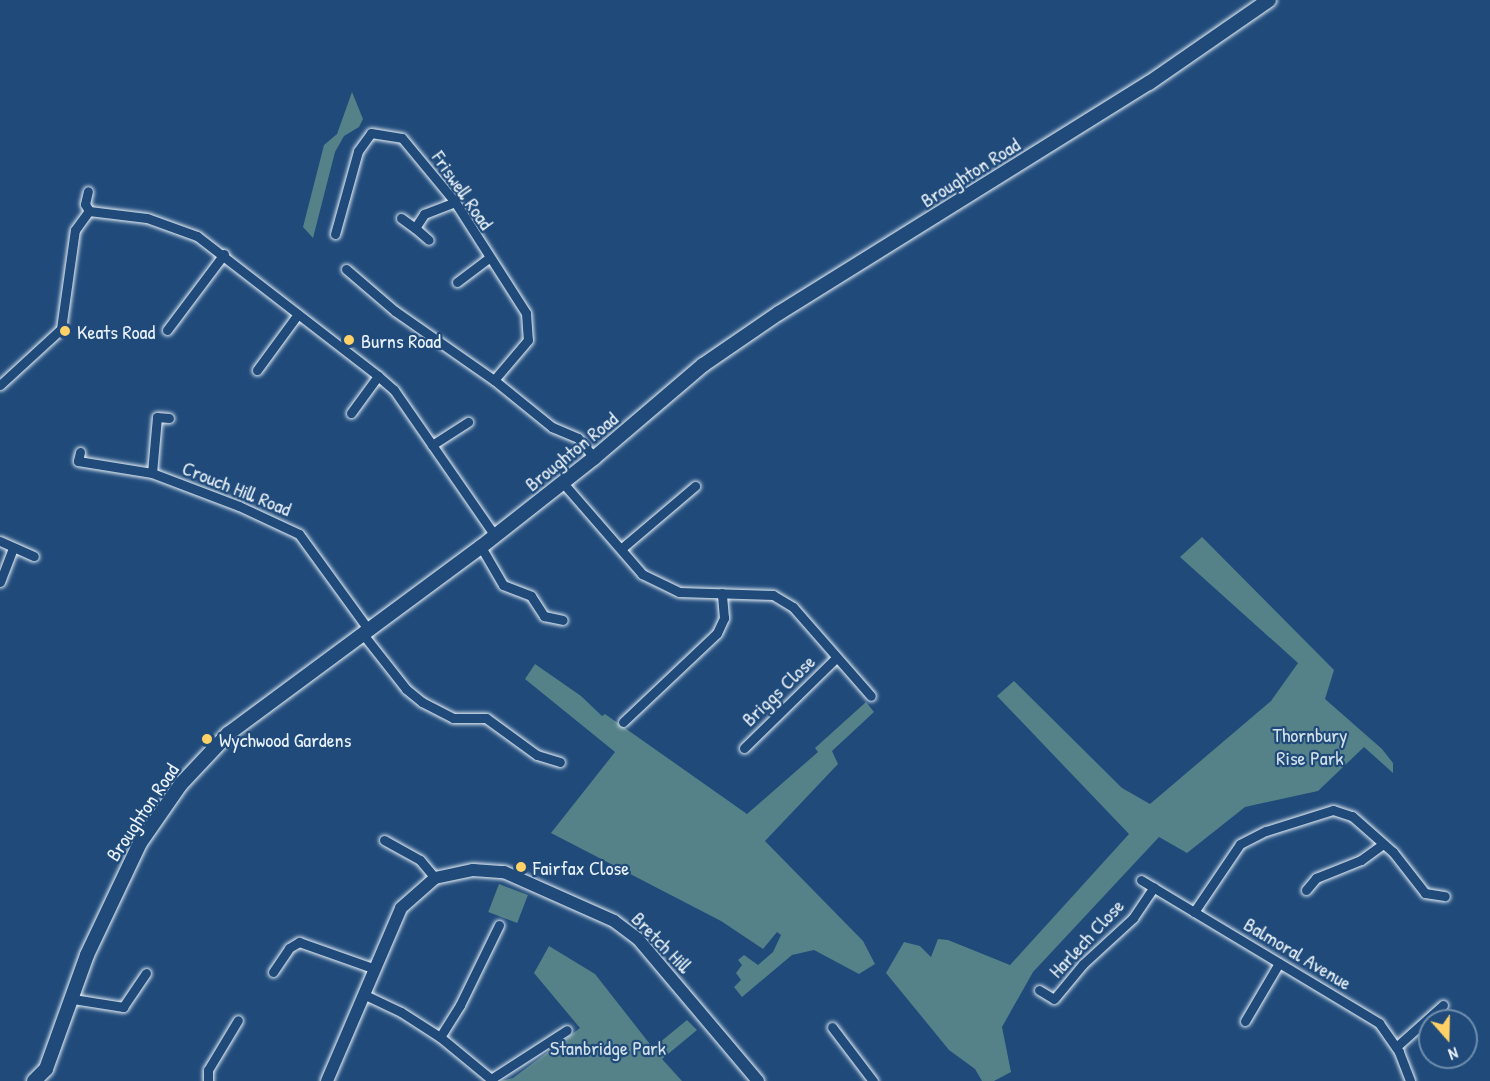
<!DOCTYPE html>
<style>
body{margin:0}
#map{position:relative;width:1490px;height:1081px;overflow:hidden;background:#1f4a7a;font-family:"Patrick Hand",sans-serif}
div>[style]{position:absolute}
[style*='--x']{left:calc(var(--x)*1px);top:calc(var(--y)*1px);width:calc(var(--w)*1px);rotate:calc(var(--a)*1deg)}
.green>*{inset:0;background:#558189;transform-origin:0 0}
.roads{filter:drop-shadow(0 0 2px #e8f1f8) drop-shadow(0 0 2px #e8f1f8)}
.minor>*{height:9px;margin:-4.5px;padding:0 4.5px;transform-origin:4.5px;border-radius:4.5px;background:#1f4a7a}
.tertiary>*{height:12px;margin:-6px;padding:0 6px;transform-origin:6px;border-radius:6px;background:#1f4a7a}
.secondary>*{height:14px;margin:-7px;padding:0 7px;transform-origin:7px;border-radius:7px;background:#1f4a7a}
.dots>*{width:16px;height:16px;translate:-50% -50%;box-sizing:border-box;border:3px solid #1f4a7a;border-radius:50%}
span{translate:-50% -50%;white-space:nowrap;text-align:center;line-height:1.15;-webkit-text-stroke:4.5px #1f4a7a;paint-order:stroke}
.street-label{font-size:20px;color:#e8f1f8}
.poi-label{font-size:20px;color:#e8f1f8}
.left{translate:0 -50%;text-align:left}
.park-label{font-size:20px;color:#d2e0e7}
.north{position:absolute;left:1418px;top:1009px;width:60px;height:60px;box-sizing:border-box;background:#1f4a7a;border:2px solid #6f8dac;border-radius:50%;rotate:160deg;font-size:16px;font-weight:700;line-height:24px;text-align:center;color:#e8f1f8}
.north::after{content:'';display:block;margin:auto;width:21px;height:27px;background:#ffd166;clip-path:polygon(50% 0,100% 100%,50% 72%,0 100%)}
</style>
<div id="map">
<div class="green">
<i style="clip-path:polygon(352px 92px,363px 119px,359px 127px,344px 136px,335px 152px,313px 238px,303px 227px,324px 145px,337px 134px)"></i>
<i style="clip-path:polygon(1202px 537px,1334px 670px,1325px 699px,1382px 749px,1393px 763px,1393px 773px,1364px 747px,1318px 791px,1245px 807px,1187px 853px,1159px 837px,1033px 972px,1002px 1027px,1011px 1072px,994px 1081px,982px 1081px,975px 1069px,949px 1050px,886px 973px,904px 942px,920px 946px,931px 957px,938px 939px,948px 940px,1010px 965px,1129px 834px,997px 696px,1014px 681px,1122px 788px,1150px 804px,1271px 701px,1298px 663px,1180px 557px)"></i>
<i style="clip-path:polygon(535px 664px,581px 696px,602px 716px,605px 714px,747px 814px,818px 752px,815px 748px,866px 702px,874px 712px,832px 751px,838px 764px,765px 841px,863px 941px,875px 964px,859px 974px,814px 950px,792px 955px,742px 997px,734px 987px,741px 980px,736px 973px,742px 965px,738px 960px,744px 955px,758px 965px,773px 952px,781px 935px,777px 932px,763px 949px,721px 921px,551px 833px,615px 752px,525px 679px)"></i>
<i style="left:499px;top:884px;width:31px;height:30px;rotate:21deg"></i>
<i style="clip-path:polygon(549px 946px,595px 974px,653px 1048px,687px 1020px,697px 1030px,662px 1059px,682px 1081px,500px 1081px,513px 1078px,580px 1028px,534px 973px)"></i>
</div>
<div class="roads">
<div class="minor">
<i style="--x:89;--y:211;--w:58;--a:6.9"></i>
<i style="--x:147;--y:218;--w:53;--a:19.8"></i>
<i style="--x:197;--y:236;--w:229;--a:37.7"></i>
<i style="--x:378;--y:376;--w:21;--a:41"></i>
<i style="--x:394;--y:390;--w:178;--a:55.3"></i>
<i style="--x:401;--y:218;--w:17;--a:36"></i>
<i style="--x:415;--y:228;--w:17;--a:-57"></i>
<i style="--x:424;--y:214;--w:33;--a:-21"></i>
<i style="--x:415;--y:228;--w:18;--a:41"></i>
<i style="--x:335;--y:234;--w:86;--a:-74.5"></i>
<i style="--x:358;--y:151;--w:22;--a:-54"></i>
<i style="--x:371;--y:133;--w:31;--a:9"></i>
<i style="--x:402;--y:138;--w:83;--a:50.4"></i>
<i style="--x:455;--y:202;--w:132;--a:57.4"></i>
<i style="--x:526;--y:313;--w:27;--a:86"></i>
<i style="--x:528;--y:340;--w:52;--a:130.4"></i>
<i style="--x:494;--y:380;--w:75;--a:39"></i>
<i style="--x:552;--y:427;--w:28;--a:23"></i>
<i style="--x:578;--y:438;--w:26;--a:51"></i>
<i style="--x:346;--y:269;--w:65;--a:40.6"></i>
<i style="--x:395;--y:311;--w:121;--a:34.9"></i>
<i style="--x:457;--y:282;--w:39;--a:-37"></i>
<i style="--x:167;--y:330;--w:95;--a:-53.1"></i>
<i style="--x:257;--y:370;--w:69;--a:-53.8"></i>
<i style="--x:0;--y:385;--w:83;--a:-42.6"></i>
<i style="--x:61;--y:329;--w:100;--a:-82"></i>
<i style="--x:75;--y:230;--w:24;--a:-54"></i>
<i style="--x:89;--y:211;--w:8;--a:-120"></i>
<i style="--x:85;--y:204;--w:13;--a:-77"></i>
<i style="--x:351;--y:413;--w:46;--a:-53.9"></i>
<i style="--x:432;--y:445;--w:43;--a:-32.6"></i>
<i style="--x:80;--y:452;--w:9;--a:103"></i>
<i style="--x:78;--y:461;--w:75;--a:9.2"></i>
<i style="--x:152;--y:473;--w:93;--a:20.8"></i>
<i style="--x:239;--y:506;--w:66;--a:25"></i>
<i style="--x:299;--y:534;--w:117;--a:54"></i>
<i style="--x:152;--y:473;--w:56;--a:-84.9"></i>
<i style="--x:157;--y:417;--w:12;--a:5"></i>
<i style="--x:563;--y:483;--w:121;--a:49"></i>
<i style="--x:642;--y:574;--w:41;--a:25.9"></i>
<i style="--x:679;--y:592;--w:94;--a:1.8"></i>
<i style="--x:773;--y:595;--w:23;--a:31"></i>
<i style="--x:793;--y:607;--w:118;--a:48.8"></i>
<i style="--x:0;--y:541;--w:37;--a:24"></i>
<i style="--x:481;--y:547;--w:44;--a:59.9"></i>
<i style="--x:503;--y:585;--w:30;--a:21"></i>
<i style="--x:531;--y:596;--w:24;--a:57"></i>
<i style="--x:544;--y:616;--w:19;--a:12"></i>
<i style="--x:622;--y:548;--w:96;--a:-40.3"></i>
<i style="--x:0;--y:582;--w:36;--a:-69"></i>
<i style="--x:362;--y:633;--w:71;--a:51.8"></i>
<i style="--x:406;--y:689;--w:21;--a:39"></i>
<i style="--x:422;--y:702;--w:35;--a:27"></i>
<i style="--x:453;--y:718;--w:33;--a:0"></i>
<i style="--x:486;--y:718;--w:63;--a:36"></i>
<i style="--x:537;--y:755;--w:24;--a:17"></i>
<i style="--x:623;--y:722;--w:129;--a:-43.4"></i>
<i style="--x:717;--y:633;--w:17;--a:-65"></i>
<i style="--x:724;--y:618;--w:25;--a:-95"></i>
<i style="--x:744;--y:748;--w:129;--a:-44.4"></i>
<i style="--x:384;--y:840;--w:41;--a:29.1"></i>
<i style="--x:420;--y:860;--w:23;--a:50"></i>
<i style="--x:1141;--y:880;--w:278;--a:31"></i>
<i style="--x:1379;--y:1023;--w:35;--a:55"></i>
<i style="--x:1399;--y:1052;--w:31;--a:69"></i>
<i style="--x:1306;--y:890;--w:16;--a:-50"></i>
<i style="--x:1316;--y:878;--w:48;--a:-21.8"></i>
<i style="--x:1361;--y:860;--w:27;--a:-36"></i>
<i style="--x:1194;--y:912;--w:82;--a:-55.9"></i>
<i style="--x:1240;--y:844;--w:29;--a:-27"></i>
<i style="--x:1266;--y:831;--w:70;--a:-17.4"></i>
<i style="--x:1333;--y:810;--w:20;--a:18"></i>
<i style="--x:1352;--y:816;--w:55;--a:41.3"></i>
<i style="--x:1393;--y:852;--w:52;--a:52"></i>
<i style="--x:1425;--y:893;--w:20;--a:9"></i>
<i style="--x:273;--y:972;--w:29;--a:-56"></i>
<i style="--x:289;--y:948;--w:12;--a:-31"></i>
<i style="--x:299;--y:942;--w:78;--a:19.4"></i>
<i style="--x:1039;--y:990;--w:17;--a:31"></i>
<i style="--x:1054;--y:999;--w:45;--a:-50.4"></i>
<i style="--x:1083;--y:964;--w:68;--a:-42.6"></i>
<i style="--x:1133;--y:918;--w:37;--a:-56"></i>
<i style="--x:363;--y:994;--w:42;--a:25.3"></i>
<i style="--x:401;--y:1012;--w:46;--a:32.7"></i>
<i style="--x:440;--y:1037;--w:66;--a:39.5"></i>
<i style="--x:491;--y:1079;--w:90;--a:-32.8"></i>
<i style="--x:73;--y:999;--w:51;--a:9.1"></i>
<i style="--x:123;--y:1007;--w:41;--a:-55.9"></i>
<i style="--x:1245;--y:1021;--w:67;--a:-59.6"></i>
<i style="--x:832;--y:1027;--w:68;--a:52.8"></i>
<i style="--x:440;--y:1037;--w:38;--a:-58"></i>
<i style="--x:460;--y:1005;--w:89;--a:-64"></i>
<i style="--x:1396;--y:1047;--w:63;--a:-41.8"></i>
<i style="--x:208;--y:1081;--w:11;--a:-90"></i>
<i style="--x:208;--y:1070;--w:58;--a:-59"></i>
</div>
<div class="tertiary">
<i style="--x:327;--y:1081;--w:188;--a:-66.8"></i>
<i style="--x:401;--y:908;--w:45;--a:-41.4"></i>
<i style="--x:435;--y:878;--w:39;--a:-12"></i>
<i style="--x:473;--y:870;--w:31;--a:4"></i>
<i style="--x:504;--y:872;--w:120;--a:24"></i>
<i style="--x:614;--y:921;--w:30;--a:37"></i>
<i style="--x:638;--y:939;--w:186;--a:49.8"></i>
</div>
<div class="secondary">
<i style="--x:34;--y:1081;--w:17;--a:-45"></i>
<i style="--x:46;--y:1069;--w:121;--a:-70.2"></i>
<i style="--x:87;--y:955;--w:124;--a:-64.7"></i>
<i style="--x:140;--y:843;--w:72;--a:-55.2"></i>
<i style="--x:181;--y:784;--w:69;--a:-46.8"></i>
<i style="--x:228;--y:734;--w:315;--a:-36.5"></i>
<i style="--x:481;--y:547;--w:144;--a:-38.2"></i>
<i style="--x:594;--y:458;--w:143;--a:-40.5"></i>
<i style="--x:703;--y:365;--w:92;--a:-34.4"></i>
<i style="--x:779;--y:313;--w:436;--a:-31.9"></i>
<i style="--x:1149;--y:83;--w:146;--a:-34.7"></i>
</div>
</div>
<div class="dots">
<i style="left:65px;top:331px;background:#ffd166"></i>
<i style="left:349px;top:340px;background:#ffd166"></i>
<i style="left:207px;top:739px;background:#ffd166"></i>
<i style="left:521px;top:867px;background:#ffd166"></i>
</div>
<div class="street-label">
<span style="left:970px;top:172px;rotate:-32deg">Broughton Road</span>
<span style="left:463px;top:190px;rotate:55deg">Friswell Road</span>
<span style="left:571px;top:451px;rotate:-39deg">Broughton Road</span>
<span style="left:237px;top:488px;rotate:22deg">Crouch Hill Road</span>
<span style="left:778px;top:690px;rotate:-44deg">Briggs Close</span>
<span style="left:142px;top:812px;rotate:-56deg">Broughton Road</span>
<span style="left:1086px;top:938px;rotate:-47deg">Harlech Close</span>
<span style="left:662px;top:942px;rotate:46deg">Bretch Hill</span>
<span style="left:1298px;top:953px;rotate:31deg">Balmoral Avenue</span>
</div>
<div class="poi-label">
<span class="left" style="left:77px;top:331px">Keats Road</span>
<span class="left" style="left:361px;top:340px">Burns Road</span>
<span class="left" style="left:219px;top:739px">Wychwood Gardens</span>
<span class="left" style="left:533px;top:867px">Fairfax Close</span>
</div>
<div class="park-label">
<span style="left:1310px;top:746px">Thornbury<br>Rise Park</span>
<span style="left:608px;top:1047px">Stanbridge Park</span>
</div>
<div class="north">N</div>
</div>
